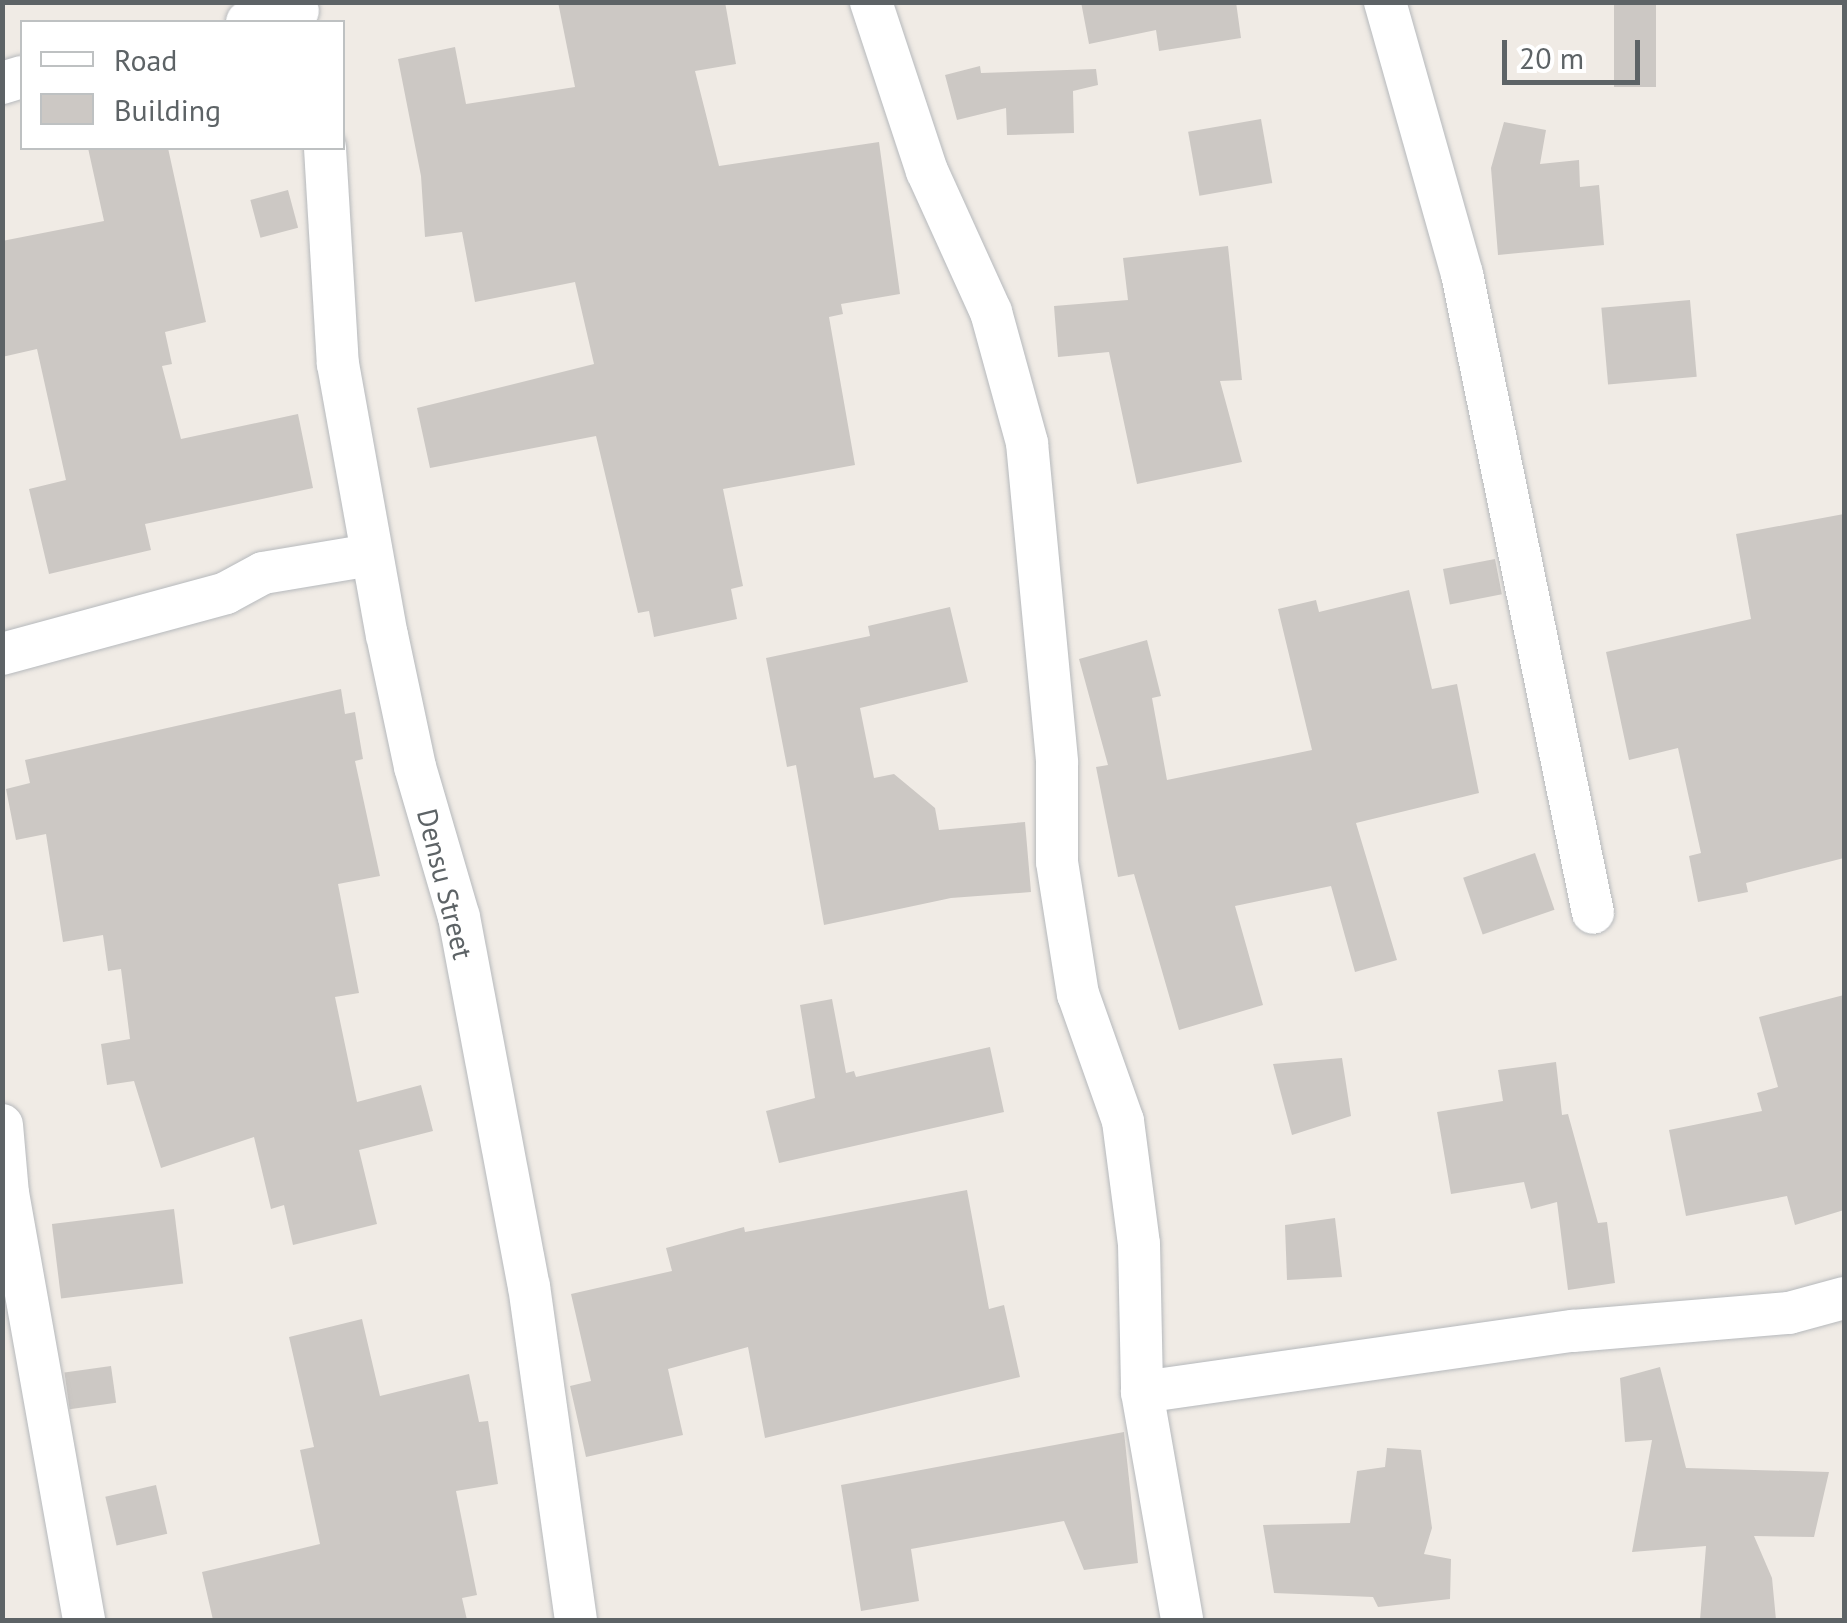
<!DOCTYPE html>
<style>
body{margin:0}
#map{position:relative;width:1847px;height:1623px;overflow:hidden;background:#f0ebe5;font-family:"PT Sans",sans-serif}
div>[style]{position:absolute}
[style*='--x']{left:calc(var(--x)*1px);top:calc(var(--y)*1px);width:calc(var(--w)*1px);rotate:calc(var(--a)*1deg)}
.building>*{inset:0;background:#ccc8c4;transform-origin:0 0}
.roads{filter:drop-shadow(0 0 2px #b6b9bc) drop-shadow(0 0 2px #b6b9bc)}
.minor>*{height:42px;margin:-21px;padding:0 21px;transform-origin:21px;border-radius:21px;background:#fff}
span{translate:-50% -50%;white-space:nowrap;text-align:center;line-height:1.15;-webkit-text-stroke:8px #fff;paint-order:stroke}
.street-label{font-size:28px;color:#5d6366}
.frame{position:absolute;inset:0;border:5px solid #5d6366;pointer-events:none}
.legend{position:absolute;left:20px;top:20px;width:325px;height:130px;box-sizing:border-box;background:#fff;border:2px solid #bec1c2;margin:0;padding:12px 18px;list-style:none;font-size:30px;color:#5d6366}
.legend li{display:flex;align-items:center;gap:20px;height:50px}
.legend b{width:50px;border:2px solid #bec1c2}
.scale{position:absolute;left:1502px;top:40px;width:138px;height:45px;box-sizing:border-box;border:5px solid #5d6366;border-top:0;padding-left:12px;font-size:30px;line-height:35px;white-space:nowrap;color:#5d6366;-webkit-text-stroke:8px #fff;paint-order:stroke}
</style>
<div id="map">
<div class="building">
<i style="clip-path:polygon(558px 2px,725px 2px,736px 64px,695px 71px,719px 166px,879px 142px,900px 294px,841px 304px,843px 314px,829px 317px,855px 465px,723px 489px,743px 586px,731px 589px,737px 619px,654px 637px,649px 611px,638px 613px,596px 436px,430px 468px,417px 408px,594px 364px,575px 282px,475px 302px,462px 232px,425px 237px,421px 176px,398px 59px,455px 47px,466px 104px,575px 87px)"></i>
<i style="clip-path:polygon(1081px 2px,1236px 2px,1241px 38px,1159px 51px,1156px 30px,1089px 44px)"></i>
<i style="left:1614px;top:2px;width:42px;height:85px"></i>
<i style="clip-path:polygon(980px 66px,981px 73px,1096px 69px,1098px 85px,1073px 91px,1074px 133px,1007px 135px,1006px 108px,957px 120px,945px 75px)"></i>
<i style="left:1261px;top:119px;width:65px;height:74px;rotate:80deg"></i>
<i style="clip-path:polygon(1504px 122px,1546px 130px,1540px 164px,1579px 160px,1580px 187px,1599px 185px,1604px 245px,1498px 255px,1491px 168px)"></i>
<i style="clip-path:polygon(88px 148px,168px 148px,206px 322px,165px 332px,172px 364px,162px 366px,181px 439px,298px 414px,313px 488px,145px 524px,151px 550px,49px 574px,29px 489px,66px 480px,37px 349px,2px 357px,2px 241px,104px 221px)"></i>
<i style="left:288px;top:190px;width:39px;height:39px;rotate:75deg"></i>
<i style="clip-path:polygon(1228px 246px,1242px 380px,1220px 381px,1242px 462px,1137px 484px,1109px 352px,1058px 357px,1054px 306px,1128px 300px,1123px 258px)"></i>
<i style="left:1690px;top:300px;width:77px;height:89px;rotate:85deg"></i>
<i style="clip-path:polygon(1844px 514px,1844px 858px,1746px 883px,1748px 892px,1698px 902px,1689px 856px,1701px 853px,1678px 748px,1629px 760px,1606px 652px,1751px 619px,1736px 534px)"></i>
<i style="left:1495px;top:559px;width:36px;height:53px;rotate:79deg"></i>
<i style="clip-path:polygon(1409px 590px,1432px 689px,1457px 684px,1479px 793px,1356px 823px,1397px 960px,1355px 972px,1331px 886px,1235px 906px,1263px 1005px,1179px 1030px,1134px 874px,1118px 877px,1096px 767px,1108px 765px,1079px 659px,1147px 640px,1161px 696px,1152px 698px,1167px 780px,1312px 750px,1278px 609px,1316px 600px,1319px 612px)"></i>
<i style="clip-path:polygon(950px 607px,968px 682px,860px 708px,874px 778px,894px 774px,935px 808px,939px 830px,1025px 822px,1031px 892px,951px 898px,824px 925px,796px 765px,787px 767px,766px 658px,870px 636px,868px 626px)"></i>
<i style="clip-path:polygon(341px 689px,345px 714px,355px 712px,363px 759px,355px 761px,380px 876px,338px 884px,359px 993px,335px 997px,357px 1102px,421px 1085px,433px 1131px,359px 1150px,377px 1224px,293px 1245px,284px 1205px,271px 1209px,254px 1137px,161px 1168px,134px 1081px,107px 1085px,101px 1044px,130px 1039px,121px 969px,108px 971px,103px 935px,63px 942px,46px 834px,16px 840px,6px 789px,30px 783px,25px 760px)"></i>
<i style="left:1535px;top:853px;width:60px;height:76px;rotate:71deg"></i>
<i style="clip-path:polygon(1844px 995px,1844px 1210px,1795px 1225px,1787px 1196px,1686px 1216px,1669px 1130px,1762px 1111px,1757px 1093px,1778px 1087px,1759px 1017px)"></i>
<i style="clip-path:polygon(832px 999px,846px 1073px,854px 1071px,856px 1077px,990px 1047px,1004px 1112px,779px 1163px,766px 1111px,815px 1098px,800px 1005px)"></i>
<i style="clip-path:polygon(1342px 1058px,1351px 1116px,1292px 1135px,1273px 1064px)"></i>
<i style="clip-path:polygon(1556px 1062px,1562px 1115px,1568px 1114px,1598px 1223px,1607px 1222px,1615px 1283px,1568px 1290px,1557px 1202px,1531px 1209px,1524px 1182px,1451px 1194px,1437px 1112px,1503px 1101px,1498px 1070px)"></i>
<i style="clip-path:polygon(967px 1190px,989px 1309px,1004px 1305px,1020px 1377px,765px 1438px,748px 1347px,668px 1369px,683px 1435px,586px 1457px,570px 1386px,591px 1381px,571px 1294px,672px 1271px,666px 1248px,744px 1227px,745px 1232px)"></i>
<i style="left:174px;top:1209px;width:75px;height:123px;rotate:83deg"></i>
<i style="clip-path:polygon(1335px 1218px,1342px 1277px,1287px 1280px,1285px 1225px)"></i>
<i style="clip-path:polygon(362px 1319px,380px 1396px,469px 1374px,479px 1422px,488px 1421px,498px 1484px,456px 1491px,477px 1595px,462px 1598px,467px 1620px,213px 1620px,202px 1572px,320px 1544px,300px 1450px,314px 1447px,289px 1337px)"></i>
<i style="left:111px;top:1366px;width:37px;height:47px;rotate:82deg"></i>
<i style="clip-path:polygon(1660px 1367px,1686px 1468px,1829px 1472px,1814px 1537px,1754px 1536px,1772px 1578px,1776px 1620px,1700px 1620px,1706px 1546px,1632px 1552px,1652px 1440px,1625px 1442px,1620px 1378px)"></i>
<i style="clip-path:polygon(1124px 1432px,1138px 1563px,1084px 1570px,1064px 1521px,911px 1549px,919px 1601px,861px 1611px,841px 1485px)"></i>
<i style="clip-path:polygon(1387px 1448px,1421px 1450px,1432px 1528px,1424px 1554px,1451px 1559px,1450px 1599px,1378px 1607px,1373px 1597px,1274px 1593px,1263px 1525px,1350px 1523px,1357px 1471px,1385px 1467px)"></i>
<i style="left:156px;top:1485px;width:50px;height:52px;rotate:77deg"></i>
</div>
<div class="roads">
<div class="minor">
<i style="--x:871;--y:2;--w:178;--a:71.7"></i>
<i style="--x:927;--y:171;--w:155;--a:65.6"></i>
<i style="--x:991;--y:312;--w:136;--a:74.6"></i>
<i style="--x:1027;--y:443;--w:321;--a:84.6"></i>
<i style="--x:1057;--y:763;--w:99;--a:90"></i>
<i style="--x:1057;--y:862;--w:134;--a:81"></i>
<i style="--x:1078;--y:994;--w:135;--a:70.5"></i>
<i style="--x:1123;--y:1121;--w:124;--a:82.6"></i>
<i style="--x:1139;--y:1244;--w:148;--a:88.8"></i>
<i style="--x:1142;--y:1392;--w:231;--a:80"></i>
<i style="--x:1385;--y:2;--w:283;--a:74.2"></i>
<i style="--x:1462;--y:274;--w:652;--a:78.41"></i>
<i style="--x:247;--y:22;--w:52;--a:-12.2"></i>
<i style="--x:2;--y:83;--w:21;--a:-17"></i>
<i style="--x:325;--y:148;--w:216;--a:86.6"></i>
<i style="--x:338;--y:364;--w:275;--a:79.8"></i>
<i style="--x:387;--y:635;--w:135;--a:78"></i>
<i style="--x:415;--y:767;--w:156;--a:73.7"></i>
<i style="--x:459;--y:917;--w:376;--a:79.3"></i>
<i style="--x:529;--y:1286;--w:337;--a:82"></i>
<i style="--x:2;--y:654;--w:232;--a:-15.2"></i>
<i style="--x:226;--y:593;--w:42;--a:-28.4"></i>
<i style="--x:263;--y:573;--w:109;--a:-9.5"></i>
<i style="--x:2;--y:1125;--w:68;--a:85"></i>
<i style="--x:8;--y:1193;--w:434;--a:79.9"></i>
<i style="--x:1142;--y:1392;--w:435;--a:-8.1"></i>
<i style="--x:1573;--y:1331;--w:217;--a:-4.8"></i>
<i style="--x:1789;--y:1313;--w:57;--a:-15.3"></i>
</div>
</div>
<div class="street-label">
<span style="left:445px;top:884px;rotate:76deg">Densu Street</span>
</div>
<div class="frame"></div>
<ul class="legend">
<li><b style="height:12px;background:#fff"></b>Road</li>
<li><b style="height:28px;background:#ccc8c4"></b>Building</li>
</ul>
<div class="scale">20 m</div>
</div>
